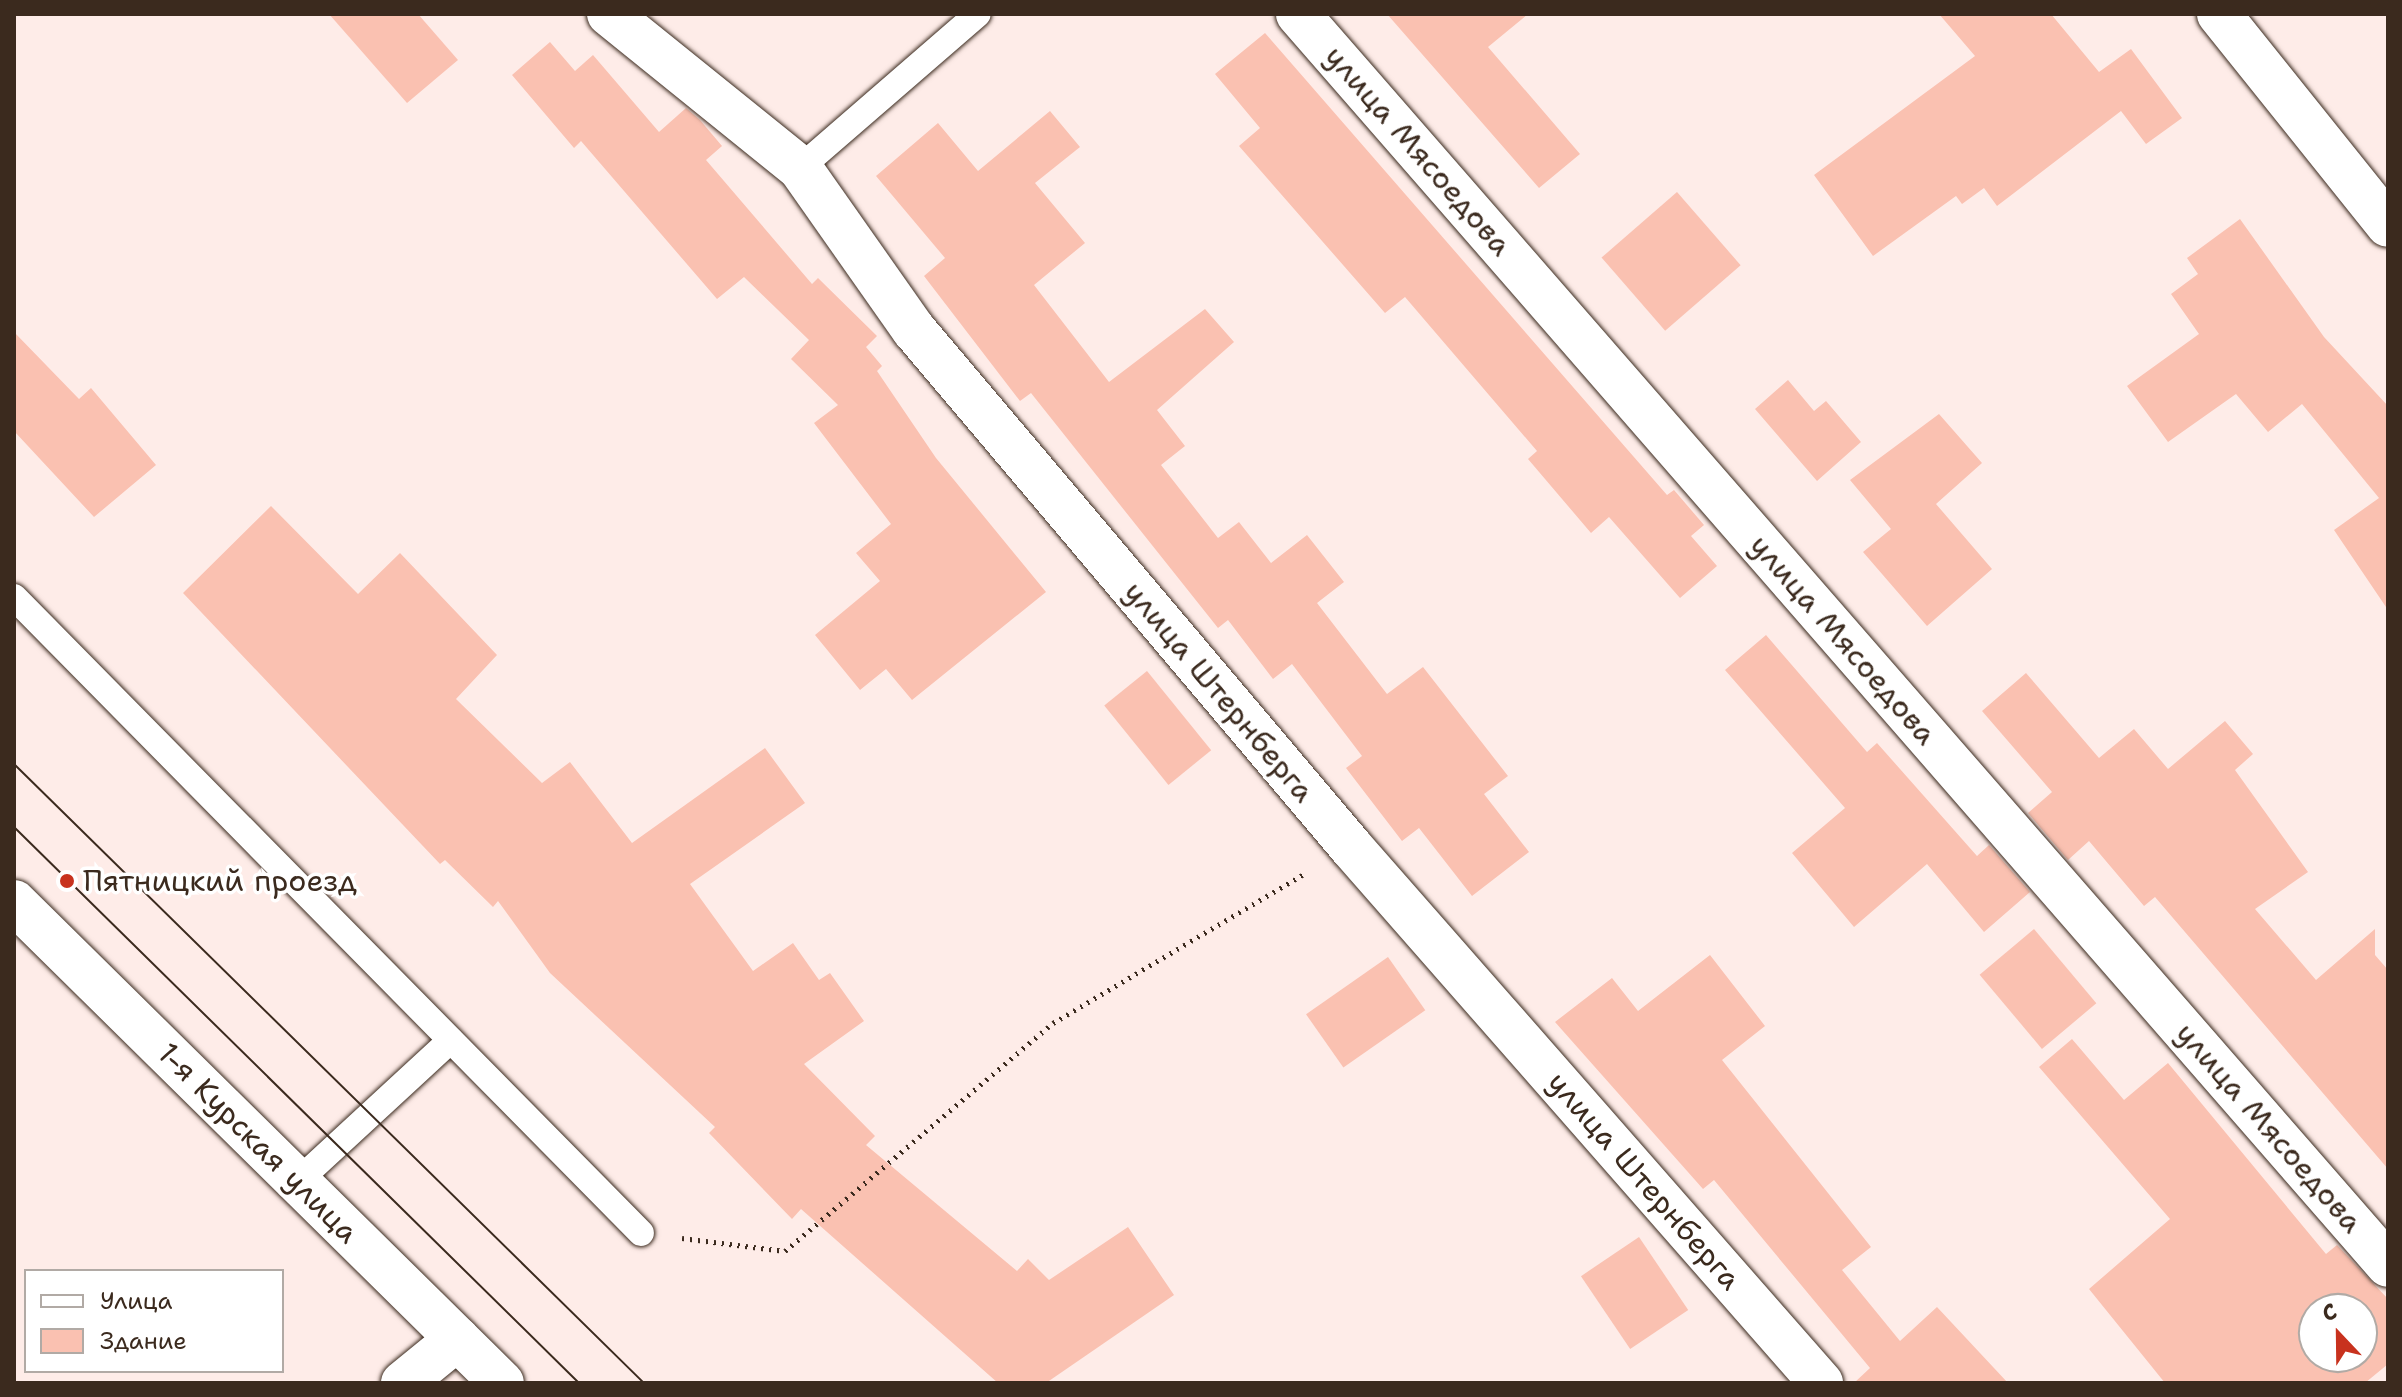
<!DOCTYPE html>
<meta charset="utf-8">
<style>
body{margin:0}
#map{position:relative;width:2402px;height:1397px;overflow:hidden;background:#feece8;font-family:"Shantell Sans",sans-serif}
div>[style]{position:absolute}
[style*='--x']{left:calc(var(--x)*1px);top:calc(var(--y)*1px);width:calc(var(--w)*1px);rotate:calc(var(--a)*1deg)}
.building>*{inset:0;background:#fac1b1;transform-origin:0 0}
.path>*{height:5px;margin-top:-2.5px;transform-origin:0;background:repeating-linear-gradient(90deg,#3b2a1e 0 2px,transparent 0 8px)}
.roads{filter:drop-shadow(0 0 2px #3b2a1e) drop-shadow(0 0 2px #3b2a1e)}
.lane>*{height:26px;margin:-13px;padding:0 13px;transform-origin:13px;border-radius:13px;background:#fff}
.street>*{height:44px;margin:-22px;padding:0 22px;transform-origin:22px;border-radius:22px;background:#fff}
.secondary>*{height:44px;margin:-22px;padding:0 22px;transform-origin:22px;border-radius:22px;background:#fff}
.tram>*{height:2px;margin:-1px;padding:0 1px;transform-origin:1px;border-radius:1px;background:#3b2a1e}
.dots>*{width:22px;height:22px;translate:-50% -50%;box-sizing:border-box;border:4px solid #fff;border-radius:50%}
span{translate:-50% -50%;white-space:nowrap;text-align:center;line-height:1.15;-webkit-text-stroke:7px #fff;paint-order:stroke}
.street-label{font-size:30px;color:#3b2a1e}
.poi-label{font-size:30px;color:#3b2a1e}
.left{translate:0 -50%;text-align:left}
.frame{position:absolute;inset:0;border:16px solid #3b2a1e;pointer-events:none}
.legend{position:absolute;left:24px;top:1269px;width:260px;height:104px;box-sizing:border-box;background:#fff;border:2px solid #b1aaa5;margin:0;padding:10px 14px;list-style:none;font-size:24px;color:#3b2a1e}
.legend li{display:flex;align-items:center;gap:16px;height:40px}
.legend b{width:40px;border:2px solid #b1aaa5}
.north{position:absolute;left:2298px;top:1293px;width:80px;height:80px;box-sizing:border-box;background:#fff;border:2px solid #b1aaa5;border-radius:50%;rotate:338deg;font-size:22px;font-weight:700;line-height:32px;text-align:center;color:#3b2a1e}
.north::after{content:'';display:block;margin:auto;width:28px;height:36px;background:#c8321e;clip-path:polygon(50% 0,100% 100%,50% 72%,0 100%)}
</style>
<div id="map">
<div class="building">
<i style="clip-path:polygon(329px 14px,418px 14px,458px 60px,407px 103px)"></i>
<i style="clip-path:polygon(1387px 14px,1528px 14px,1488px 47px,1580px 154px,1539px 188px)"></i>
<i style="clip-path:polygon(1939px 14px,2051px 14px,2099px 72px,2131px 49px,2182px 118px,2146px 144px,2121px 111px,1997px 206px,1984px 188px,1962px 204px,1956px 196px,1873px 256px,1814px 175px,1975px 56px)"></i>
<i style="clip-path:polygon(1265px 33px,1667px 495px,1674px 490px,1704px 525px,1691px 536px,1717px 566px,1680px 598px,1609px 517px,1591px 533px,1528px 459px,1537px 451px,1405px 297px,1385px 313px,1239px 146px,1260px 128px,1215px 74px)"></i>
<i style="clip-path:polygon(550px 42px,575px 71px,593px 55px,659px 132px,686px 108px,700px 120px,722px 146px,706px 160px,812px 284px,818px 278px,877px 336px,866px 347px,882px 366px,877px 371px,936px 458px,1046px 592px,912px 700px,886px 669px,860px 690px,815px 635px,880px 581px,856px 553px,891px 524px,814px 423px,838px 405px,791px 359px,809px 340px,744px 277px,717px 299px,581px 141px,574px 148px,512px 75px)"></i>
<i style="clip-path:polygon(1050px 111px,1080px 147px,1035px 183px,1085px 243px,1034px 285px,1109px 382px,1205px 309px,1234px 342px,1157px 410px,1185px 446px,1161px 465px,1218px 538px,1239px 522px,1271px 563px,1307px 535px,1344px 582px,1317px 603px,1387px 694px,1423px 667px,1508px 776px,1484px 794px,1529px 852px,1472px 896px,1419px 828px,1402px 841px,1346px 768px,1362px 756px,1292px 664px,1273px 679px,1228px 620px,1218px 628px,1031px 393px,1020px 401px,924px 276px,945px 258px,876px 176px,938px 123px,978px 171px)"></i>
<i style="left:1677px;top:192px;width:97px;height:100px;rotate:49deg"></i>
<i style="clip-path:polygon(2240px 219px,2324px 337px,2388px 406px,2388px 610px,2334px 530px,2379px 498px,2302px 404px,2268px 432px,2236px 394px,2168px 442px,2127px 386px,2199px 334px,2171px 294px,2198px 274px,2187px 258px)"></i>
<i style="clip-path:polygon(14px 332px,79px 399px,91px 388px,156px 465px,94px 517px,14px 431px)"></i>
<i style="clip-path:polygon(1788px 380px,1814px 411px,1826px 401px,1861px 442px,1817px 481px,1755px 409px)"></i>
<i style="clip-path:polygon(1939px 414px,1982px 463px,1936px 504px,1992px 569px,1927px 626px,1863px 552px,1891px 529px,1850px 480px)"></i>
<i style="clip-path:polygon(271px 506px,358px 594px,400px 553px,497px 655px,456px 699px,542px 783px,570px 762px,632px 843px,765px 748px,805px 803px,690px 884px,753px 971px,793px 943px,819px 980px,830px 973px,864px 1021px,804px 1064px,875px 1136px,866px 1145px,1017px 1271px,1028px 1259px,1049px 1280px,1128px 1227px,1174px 1295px,1046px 1383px,998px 1383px,801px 1209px,792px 1219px,709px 1133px,715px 1127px,550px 973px,498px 901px,493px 907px,445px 860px,440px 864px,183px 593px)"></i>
<i style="clip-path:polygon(1766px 635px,1867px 752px,1877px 743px,1977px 856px,1989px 845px,2030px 892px,1984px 932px,1927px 864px,1854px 927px,1792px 853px,1845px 808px,1725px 670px)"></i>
<i style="left:1147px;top:671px;width:102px;height:55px;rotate:51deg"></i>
<i style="clip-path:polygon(2026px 673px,2099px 758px,2134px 729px,2168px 769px,2225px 721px,2253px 754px,2235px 770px,2308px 872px,2255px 909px,2316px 980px,2375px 929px,2375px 955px,2388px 970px,2388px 1169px,2155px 897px,2144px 906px,2089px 841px,2068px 860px,2028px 813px,2052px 792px,1982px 711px)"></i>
<i style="left:2034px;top:929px;width:97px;height:71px;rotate:50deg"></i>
<i style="clip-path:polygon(1710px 955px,1765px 1026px,1722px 1060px,1871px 1247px,1842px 1270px,1900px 1341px,1937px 1307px,2008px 1383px,1854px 1383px,1870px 1368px,1714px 1180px,1703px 1189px,1555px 1022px,1612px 978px,1638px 1011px)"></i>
<i style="left:1388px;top:957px;width:65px;height:100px;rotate:55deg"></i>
<i style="clip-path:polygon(evenodd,2072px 1039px,2124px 1100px,2168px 1063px,2326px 1254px,2337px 1245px,2388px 1299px,2388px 1364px,2365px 1383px,2165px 1383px,2089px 1289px,2170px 1219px,2039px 1067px,2072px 1039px,2314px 1309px,2362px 1309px,2362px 1357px,2314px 1357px,2314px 1309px)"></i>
<i style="left:1639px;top:1237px;width:88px;height:70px;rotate:56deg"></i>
</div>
<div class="path">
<i style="--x:682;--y:1238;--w:104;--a:7.2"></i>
<i style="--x:785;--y:1251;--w:352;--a:-40.4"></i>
<i style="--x:1053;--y:1023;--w:294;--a:-30.7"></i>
</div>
<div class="roads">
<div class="lane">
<i style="--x:800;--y:168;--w:235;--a:-40.9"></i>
<i style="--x:14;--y:597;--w:893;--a:45.41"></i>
<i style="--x:297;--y:1182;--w:209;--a:-42.7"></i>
</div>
<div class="street">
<i style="--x:609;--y:14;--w:245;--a:38.9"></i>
<i style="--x:800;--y:168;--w:198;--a:54.9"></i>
<i style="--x:914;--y:330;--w:677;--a:49.79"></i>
<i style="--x:1351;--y:847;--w:713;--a:48.75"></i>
<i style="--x:1298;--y:14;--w:1659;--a:48.93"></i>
<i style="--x:2219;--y:14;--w:270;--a:51.3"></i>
<i style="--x:403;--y:1383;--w:70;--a:-39.2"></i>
</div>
<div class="secondary">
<i style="--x:14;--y:902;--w:685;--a:44.59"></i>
</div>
</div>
<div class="tram">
<i style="--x:14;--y:764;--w:883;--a:44.5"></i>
<i style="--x:14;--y:827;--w:793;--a:44.54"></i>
</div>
<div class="dots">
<i style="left:67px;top:881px;background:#c8321e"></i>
</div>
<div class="street-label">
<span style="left:1418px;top:151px;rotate:49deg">улица Мясоедова</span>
<span style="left:1843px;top:640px;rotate:49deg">улица Мясоедова</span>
<span style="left:1219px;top:692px;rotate:50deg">улица Штернберга</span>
<span style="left:2269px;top:1128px;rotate:49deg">улица Мясоедова</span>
<span style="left:258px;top:1143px;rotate:45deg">1-я Курская улица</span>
<span style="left:1644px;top:1181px;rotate:49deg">улица Штернберга</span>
</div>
<div class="poi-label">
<span class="left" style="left:83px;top:881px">Пятницкий проезд</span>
</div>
<div class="frame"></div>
<ul class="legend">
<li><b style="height:10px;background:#fff"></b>Улица</li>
<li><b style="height:22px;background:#fac1b1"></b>Здание</li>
</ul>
<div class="north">С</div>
</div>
